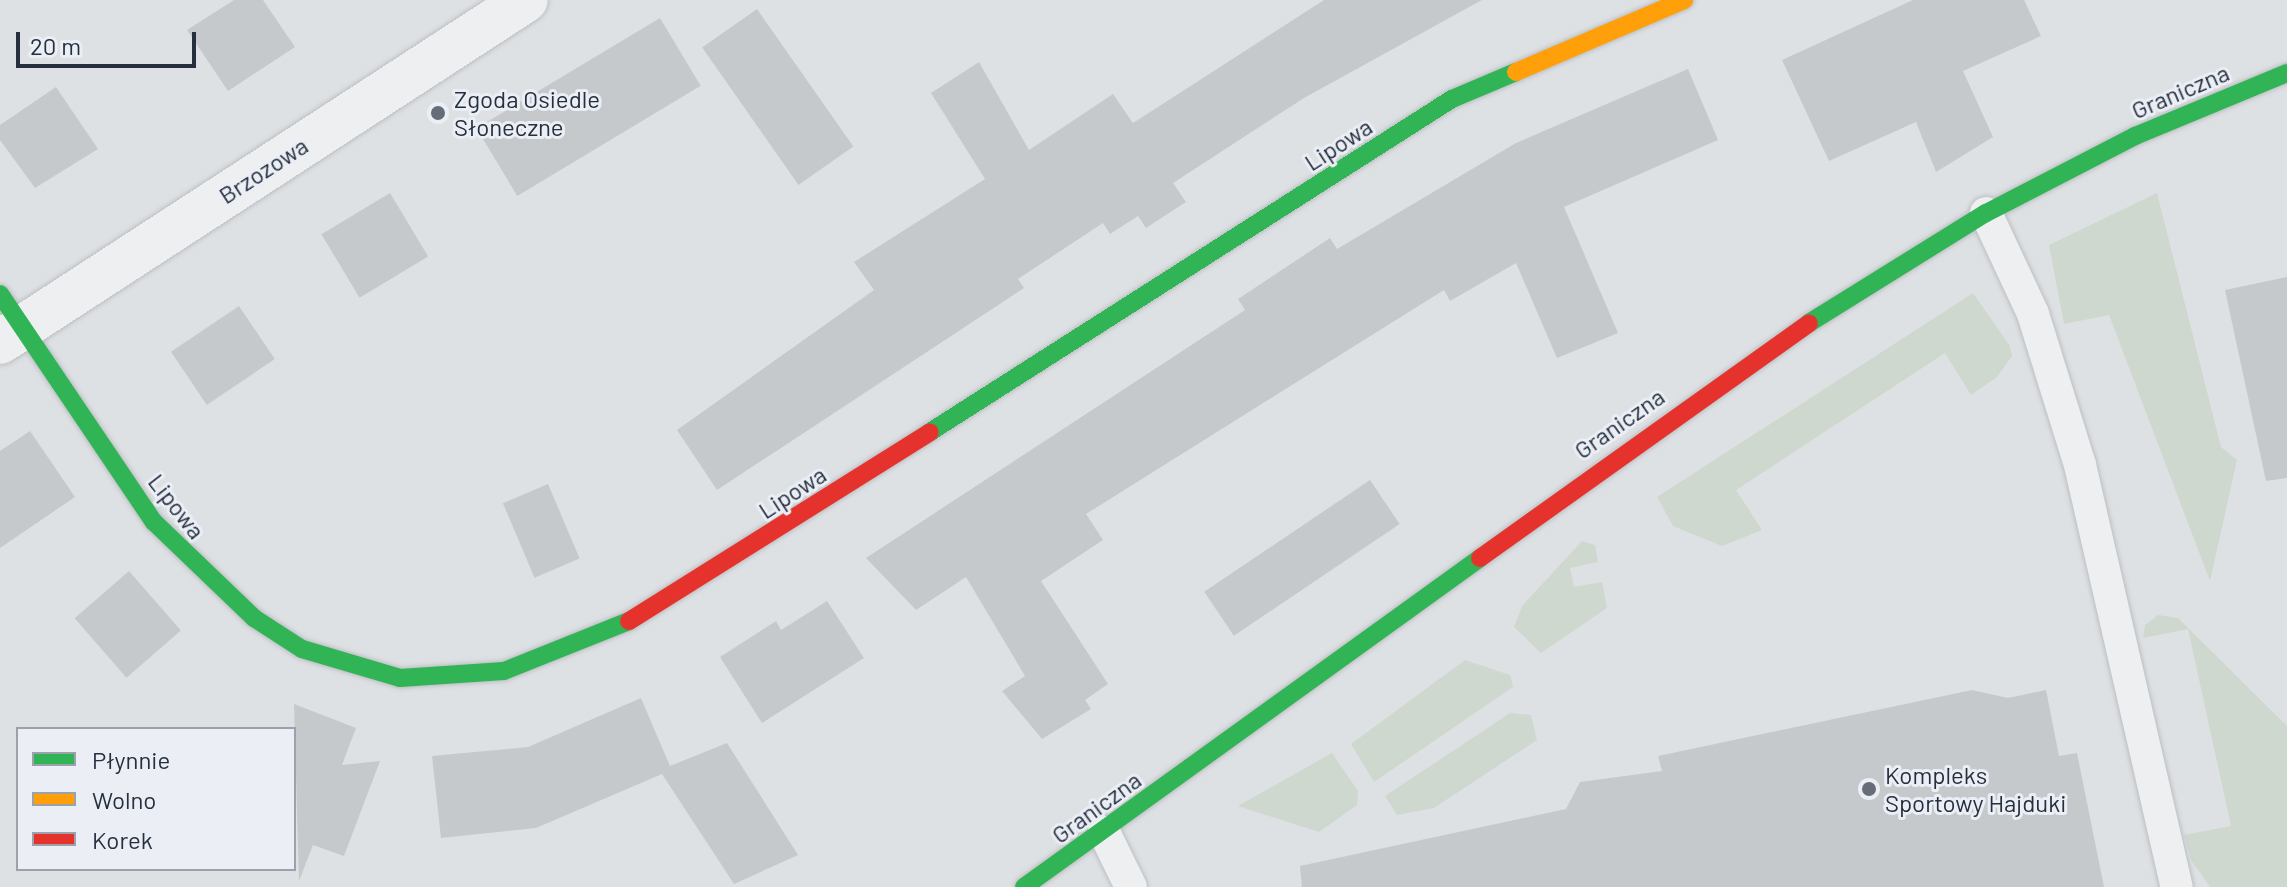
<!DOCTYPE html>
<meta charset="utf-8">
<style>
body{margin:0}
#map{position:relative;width:2287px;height:887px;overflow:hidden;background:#dee1e4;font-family:Barlow,sans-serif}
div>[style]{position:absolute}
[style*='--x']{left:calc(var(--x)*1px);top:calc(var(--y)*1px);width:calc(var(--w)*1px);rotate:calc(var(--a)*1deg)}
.green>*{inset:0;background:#cfd8ce}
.building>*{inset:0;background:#c6c9cc;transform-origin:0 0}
.roads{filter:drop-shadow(0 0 2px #bcbfc2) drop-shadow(0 0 2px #bcbfc2)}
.lane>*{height:32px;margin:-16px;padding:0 16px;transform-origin:16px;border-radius:16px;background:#edeff1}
.street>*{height:44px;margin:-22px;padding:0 22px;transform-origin:22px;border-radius:22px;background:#edeff1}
.fast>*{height:18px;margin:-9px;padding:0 9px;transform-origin:9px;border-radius:9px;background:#30b455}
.slow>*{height:18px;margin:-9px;padding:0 9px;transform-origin:9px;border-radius:9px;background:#ff9f0a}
.jam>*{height:18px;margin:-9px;padding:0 9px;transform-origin:9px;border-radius:9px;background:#e5322d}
.dots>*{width:22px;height:22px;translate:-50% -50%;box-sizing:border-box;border:4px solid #ebeff5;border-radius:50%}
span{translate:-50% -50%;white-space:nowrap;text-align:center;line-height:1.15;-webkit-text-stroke:6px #ebeff5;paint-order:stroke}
.street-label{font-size:24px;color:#252f3e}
.poi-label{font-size:24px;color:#252f3e}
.left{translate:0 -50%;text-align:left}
.legend{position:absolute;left:16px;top:727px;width:280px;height:144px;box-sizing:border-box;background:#ebeff5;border:2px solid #9ca2ac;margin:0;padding:10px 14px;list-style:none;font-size:24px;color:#252f3e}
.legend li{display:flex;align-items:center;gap:16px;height:40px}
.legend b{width:40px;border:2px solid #9ca2ac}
.scale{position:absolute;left:16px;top:32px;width:180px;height:36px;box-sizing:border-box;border:4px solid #252f3e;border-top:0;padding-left:10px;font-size:24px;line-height:28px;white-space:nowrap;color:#252f3e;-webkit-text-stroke:6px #ebeff5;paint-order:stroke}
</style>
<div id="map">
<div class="green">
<i style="clip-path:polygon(2157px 193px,2221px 447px,2237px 460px,2210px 581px,2109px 315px,2064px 324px,2049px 245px)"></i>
<i style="clip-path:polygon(1973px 293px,2010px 346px,2012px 356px,1997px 377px,1971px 395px,1945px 353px,1736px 490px,1762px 530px,1722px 546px,1673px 526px,1657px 497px)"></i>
<i style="clip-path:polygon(1582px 541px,1595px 545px,1598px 562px,1570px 568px,1574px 587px,1602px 582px,1607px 608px,1541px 653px,1514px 627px,1522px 606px)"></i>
<i style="clip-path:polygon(2158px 615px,2178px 618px,2287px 726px,2287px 887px,2210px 887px,2191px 860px,2184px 835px,2231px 826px,2188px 629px,2143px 638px,2145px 625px)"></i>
<i style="clip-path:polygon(1465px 660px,1510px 675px,1513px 687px,1374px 782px,1351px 744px)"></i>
<i style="clip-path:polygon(1510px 713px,1531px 715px,1537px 740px,1434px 808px,1397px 815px,1385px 796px)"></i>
<i style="clip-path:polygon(1332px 753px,1358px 791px,1357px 805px,1319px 832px,1238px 806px)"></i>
</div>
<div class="building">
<i style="clip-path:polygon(234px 0,263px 0,295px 47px,228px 91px,187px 30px)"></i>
<i style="clip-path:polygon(1324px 0,1482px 0,1304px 98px,1173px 183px,1186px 202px,1146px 228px,1138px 216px,1110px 234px,1103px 223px,1018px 279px,1024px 288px,717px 490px,677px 430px,874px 290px,854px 262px,985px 179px,931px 93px,979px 62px,1029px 150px,1113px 94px,1133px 123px)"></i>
<i style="clip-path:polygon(1913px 0,2024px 0,2041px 36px,1963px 71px,1993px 137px,1936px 172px,1916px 122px,1829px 161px,1782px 60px)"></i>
<i style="left:757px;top:9px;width:168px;height:67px;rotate:55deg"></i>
<i style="left:660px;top:18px;width:79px;height:214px;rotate:59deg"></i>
<i style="clip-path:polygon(1688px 69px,1718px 140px,1564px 207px,1618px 333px,1557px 358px,1516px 263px,1450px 301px,1444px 290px,1086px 514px,1103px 540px,1041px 581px,1108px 684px,1085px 700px,1091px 709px,1042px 739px,1002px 691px,1025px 676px,966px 577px,916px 610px,866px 558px,1245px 310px,1238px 299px,1330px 238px,1337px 249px,1516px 143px)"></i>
<i style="clip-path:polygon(56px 87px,98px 149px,35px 188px,0 140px,0 125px)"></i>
<i style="left:390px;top:193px;width:74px;height:80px;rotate:59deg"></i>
<i style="clip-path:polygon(2287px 277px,2287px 478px,2266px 481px,2225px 290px)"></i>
<i style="left:239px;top:306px;width:64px;height:82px;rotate:56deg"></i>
<i style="clip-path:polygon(30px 431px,75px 497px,0 548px,0 451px)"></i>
<i style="left:1370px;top:480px;width:53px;height:200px;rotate:56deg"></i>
<i style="left:548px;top:484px;width:81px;height:49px;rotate:67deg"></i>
<i style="left:129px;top:571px;width:79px;height:72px;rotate:49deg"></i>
<i style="clip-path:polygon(827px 601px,864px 658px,762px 723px,720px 657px,776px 621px,781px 630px)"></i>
<i style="clip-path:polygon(1972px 690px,2008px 698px,2046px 690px,2059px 756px,2077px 753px,2104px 887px,1302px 887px,1300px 866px,1566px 809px,1580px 782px,1662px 771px,1658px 756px)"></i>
<i style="clip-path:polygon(641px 698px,670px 766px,727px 743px,798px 855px,734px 884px,662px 774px,536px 828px,441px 838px,432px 756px,528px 747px)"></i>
<i style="clip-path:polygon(294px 704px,356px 728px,342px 765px,380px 761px,344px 856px,313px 845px,299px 881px)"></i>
</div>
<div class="roads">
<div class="lane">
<i style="--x:1986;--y:213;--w:111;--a:65"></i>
<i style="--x:2033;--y:314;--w:158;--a:72.7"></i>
<i style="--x:2080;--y:465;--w:433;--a:77.1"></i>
<i style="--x:1104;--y:832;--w:61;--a:63.9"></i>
</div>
<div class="street">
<i style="--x:0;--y:342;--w:627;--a:-33.03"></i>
</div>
<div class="fast">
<i style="--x:0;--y:294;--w:275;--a:56"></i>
<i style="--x:154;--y:522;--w:139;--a:43.8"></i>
<i style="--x:254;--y:618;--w:57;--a:32.9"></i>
<i style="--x:302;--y:649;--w:102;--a:16.5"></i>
<i style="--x:400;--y:678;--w:104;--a:-3.9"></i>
<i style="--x:504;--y:671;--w:135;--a:-21.8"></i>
<i style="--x:1809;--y:323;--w:208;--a:-31.9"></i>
<i style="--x:1986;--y:213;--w:168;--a:-27.3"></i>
<i style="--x:2135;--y:136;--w:165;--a:-22.5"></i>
<i style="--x:930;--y:432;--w:619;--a:-32.54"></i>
<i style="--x:1452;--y:99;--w:69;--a:-22.9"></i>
<i style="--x:1024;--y:887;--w:562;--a:-35.81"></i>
</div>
<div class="slow">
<i style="--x:1516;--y:72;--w:183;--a:-23.2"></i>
</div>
<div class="jam">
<i style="--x:1480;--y:558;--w:404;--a:-35.5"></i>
<i style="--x:629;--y:621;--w:355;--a:-32.1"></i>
</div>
</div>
<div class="dots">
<i style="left:438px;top:113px;background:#666d78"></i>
<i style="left:1869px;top:789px;background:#666d78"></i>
</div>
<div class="street-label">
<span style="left:2180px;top:91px;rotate:-23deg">Graniczna</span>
<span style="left:1338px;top:144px;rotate:-33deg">Lipowa</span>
<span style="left:263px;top:170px;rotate:-33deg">Brzozowa</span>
<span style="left:1619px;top:423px;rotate:-35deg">Graniczna</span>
<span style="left:792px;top:492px;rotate:-33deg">Lipowa</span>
<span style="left:177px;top:506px;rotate:52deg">Lipowa</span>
<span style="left:1096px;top:807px;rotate:-36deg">Graniczna</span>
</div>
<div class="poi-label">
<span class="left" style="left:454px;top:113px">Zgoda Osiedle<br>Słoneczne</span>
<span class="left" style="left:1885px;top:789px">Kompleks<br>Sportowy Hajduki</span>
</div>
<ul class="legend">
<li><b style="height:10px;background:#30b455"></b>Płynnie</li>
<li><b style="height:10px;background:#ff9f0a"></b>Wolno</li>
<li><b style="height:10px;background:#e5322d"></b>Korek</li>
</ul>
<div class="scale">20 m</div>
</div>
